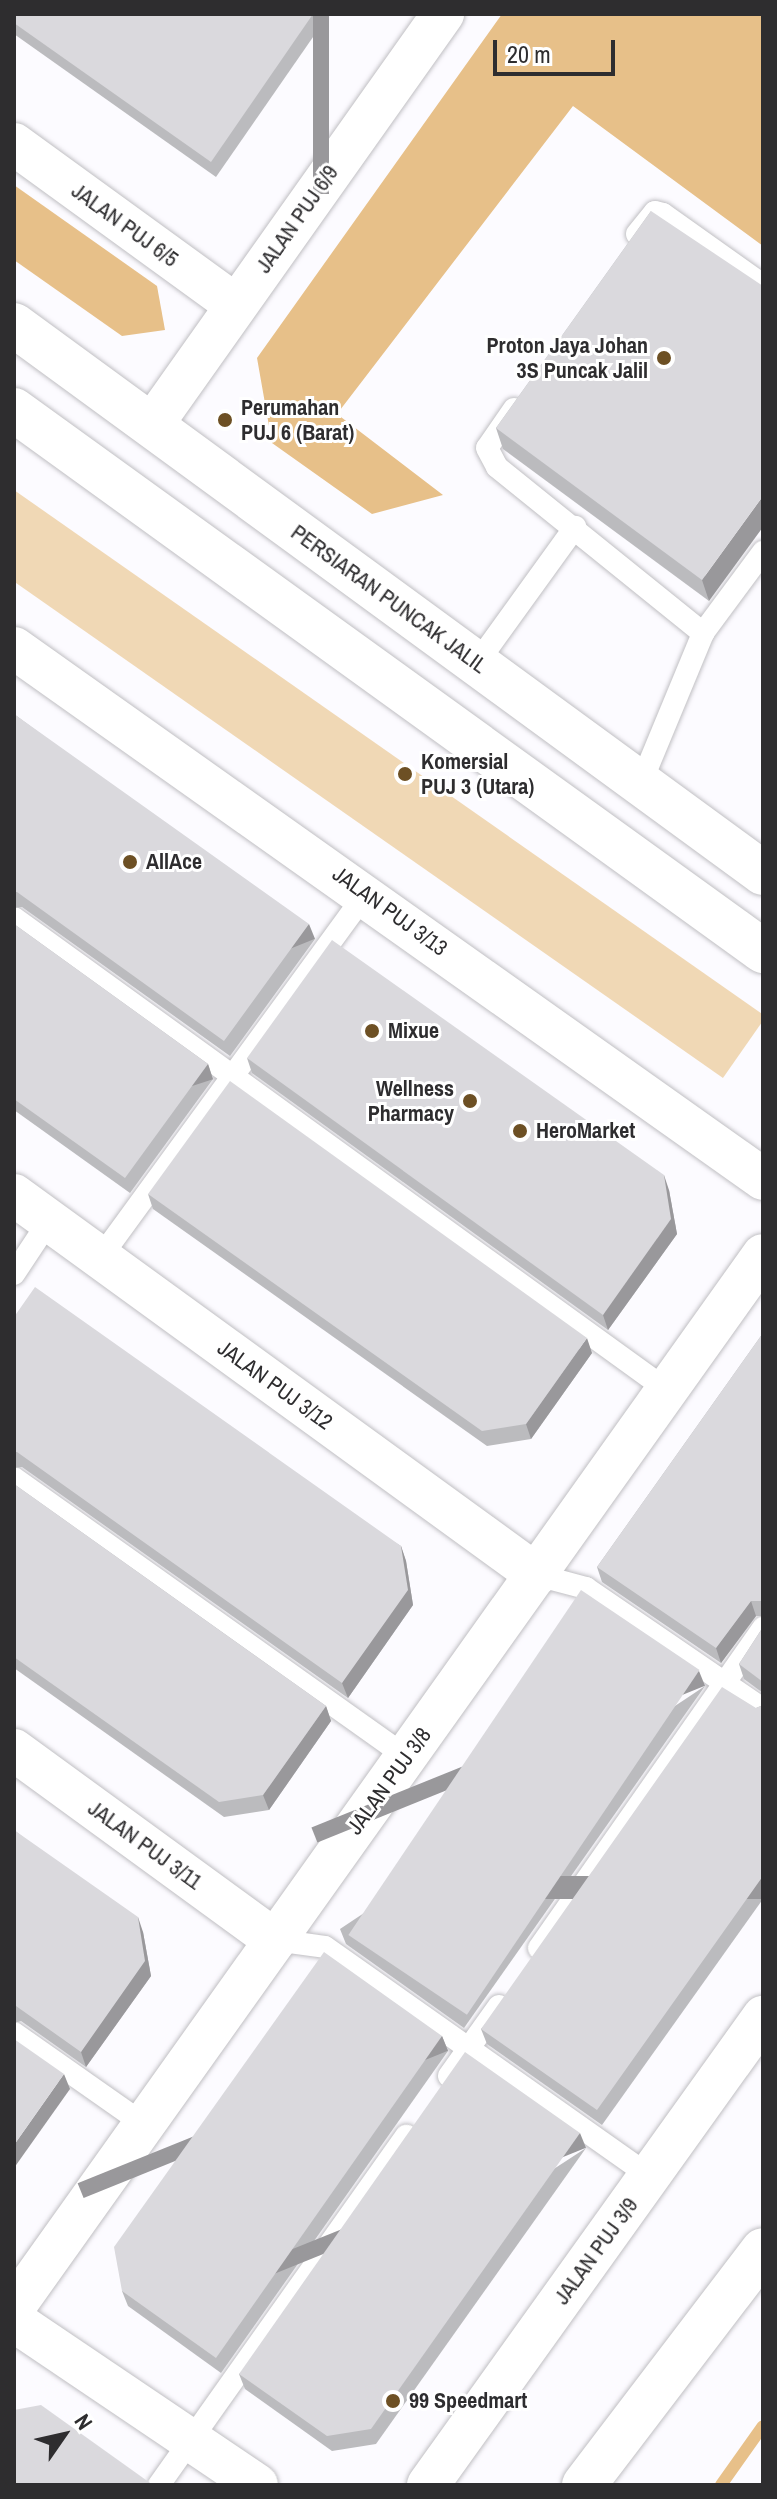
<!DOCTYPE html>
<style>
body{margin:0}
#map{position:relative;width:777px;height:2499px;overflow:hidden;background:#fcfbff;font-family:"Archivo Narrow",sans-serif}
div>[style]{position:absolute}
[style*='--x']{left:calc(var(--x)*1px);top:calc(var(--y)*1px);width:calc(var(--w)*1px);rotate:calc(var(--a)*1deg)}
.green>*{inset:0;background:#f0d8b5;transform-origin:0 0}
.forest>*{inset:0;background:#e7c089}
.stream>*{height:12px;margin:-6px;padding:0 6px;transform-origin:6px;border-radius:6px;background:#e7c089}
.roads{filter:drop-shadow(0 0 2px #c0bfc3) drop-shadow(0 0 2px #c0bfc3)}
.service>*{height:22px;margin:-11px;padding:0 11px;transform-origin:11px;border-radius:11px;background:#fff}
.minor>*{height:42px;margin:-21px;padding:0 21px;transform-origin:21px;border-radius:21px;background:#fff}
.tertiary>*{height:44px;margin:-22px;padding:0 22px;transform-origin:22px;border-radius:22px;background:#fff}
.secondary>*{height:44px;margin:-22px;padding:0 22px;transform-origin:22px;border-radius:22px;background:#fff}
.wall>*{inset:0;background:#bbbbbe}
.shaded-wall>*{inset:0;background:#99989b;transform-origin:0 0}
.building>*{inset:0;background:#dad9dd;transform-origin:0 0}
.dots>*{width:22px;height:22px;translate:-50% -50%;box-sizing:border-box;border:4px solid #fff;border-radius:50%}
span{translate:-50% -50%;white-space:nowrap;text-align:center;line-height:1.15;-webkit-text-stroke:6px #fff;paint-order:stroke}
.street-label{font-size:22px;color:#2e2d2f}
.poi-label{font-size:22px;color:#2e2d2f;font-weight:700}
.right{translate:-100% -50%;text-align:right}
.left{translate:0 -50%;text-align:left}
.frame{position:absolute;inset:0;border:16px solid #2e2d2f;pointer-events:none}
.north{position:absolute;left:24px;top:2395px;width:80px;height:80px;-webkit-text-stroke:6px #fff;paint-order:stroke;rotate:56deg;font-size:22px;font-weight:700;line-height:32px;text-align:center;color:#2e2d2f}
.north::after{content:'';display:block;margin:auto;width:28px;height:36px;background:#2e2d2f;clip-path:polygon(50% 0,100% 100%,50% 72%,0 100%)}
.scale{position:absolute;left:493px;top:40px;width:122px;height:36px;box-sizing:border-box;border:4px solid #2e2d2f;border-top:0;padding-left:10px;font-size:24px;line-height:28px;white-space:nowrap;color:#2e2d2f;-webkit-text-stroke:6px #fff;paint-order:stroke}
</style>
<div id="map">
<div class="green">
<i style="left:14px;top:490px;width:918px;height:75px;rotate:35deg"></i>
</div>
<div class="forest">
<i style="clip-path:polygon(502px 14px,763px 14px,763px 246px,573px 106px,337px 414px,443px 495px,372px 514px,272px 443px,257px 358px)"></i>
<i style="clip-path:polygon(14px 185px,157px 286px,165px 330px,122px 336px,14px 260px)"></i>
</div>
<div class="stream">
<i style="--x:721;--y:2485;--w:72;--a:-54.6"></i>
</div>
<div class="roads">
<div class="service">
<i style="--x:637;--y:234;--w:28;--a:-51"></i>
<i style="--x:655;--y:212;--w:8;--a:14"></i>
<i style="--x:663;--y:214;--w:123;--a:35.4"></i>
<i style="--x:514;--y:409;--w:47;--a:124.7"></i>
<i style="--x:487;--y:448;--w:21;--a:62"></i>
<i style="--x:497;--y:467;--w:265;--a:38.9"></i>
<i style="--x:477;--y:663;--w:168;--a:-54.2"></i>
<i style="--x:641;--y:783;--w:162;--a:-67.5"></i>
<i style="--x:703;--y:633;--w:101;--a:-53.5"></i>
<i style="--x:14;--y:918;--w:806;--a:35.86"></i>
<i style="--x:100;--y:1258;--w:452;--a:-53.9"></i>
<i style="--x:14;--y:1274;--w:64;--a:-56.6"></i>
<i style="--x:14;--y:1478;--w:481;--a:35.4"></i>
<i style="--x:537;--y:1575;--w:51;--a:14.9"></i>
<i style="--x:586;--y:1588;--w:214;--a:34.4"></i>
<i style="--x:275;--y:1940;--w:50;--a:8"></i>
<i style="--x:325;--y:1947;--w:398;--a:35.2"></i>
<i style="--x:539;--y:1948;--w:391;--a:-55"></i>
<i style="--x:14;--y:2033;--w:160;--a:35.1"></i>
<i style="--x:449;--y:2076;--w:86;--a:-54.5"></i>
<i style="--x:159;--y:2485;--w:428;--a:-54.7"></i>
</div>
<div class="minor">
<i style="--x:14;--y:144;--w:274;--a:36"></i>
<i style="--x:152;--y:425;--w:504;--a:-54.7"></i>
<i style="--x:14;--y:648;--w:918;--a:35.33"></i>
<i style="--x:14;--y:1195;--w:646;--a:36"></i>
<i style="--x:14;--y:1750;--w:323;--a:36.1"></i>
<i style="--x:14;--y:2307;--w:1291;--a:-54.55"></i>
<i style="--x:14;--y:2321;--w:293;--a:34"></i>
<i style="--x:428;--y:2485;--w:576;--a:-54.4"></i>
</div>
<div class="tertiary">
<i style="--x:584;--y:2485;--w:295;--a:-52.7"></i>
</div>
<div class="secondary">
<i style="--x:14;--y:325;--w:928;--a:36.19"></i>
<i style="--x:14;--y:410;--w:924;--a:35.84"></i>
</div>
</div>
<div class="wall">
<i style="clip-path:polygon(14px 14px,329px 14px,216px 177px,14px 34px)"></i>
<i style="clip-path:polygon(651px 211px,709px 601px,503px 449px,496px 428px)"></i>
<i style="clip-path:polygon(14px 714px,315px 939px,230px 1056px,22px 907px,14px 908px)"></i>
<i style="clip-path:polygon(14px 924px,208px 1064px,213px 1079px,130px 1193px,14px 1110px)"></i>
<i style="clip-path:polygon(247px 1058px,669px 1190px,677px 1234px,608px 1330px,252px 1073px)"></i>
<i style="clip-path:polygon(148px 1194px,592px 1353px,531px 1439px,487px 1446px,153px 1209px)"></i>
<i style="clip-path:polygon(14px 1317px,401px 1546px,406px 1561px,413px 1605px,348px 1698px,22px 1467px,14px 1468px)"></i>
<i style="clip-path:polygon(763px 1333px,763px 1616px,756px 1616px,721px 1663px,602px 1582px,597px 1567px)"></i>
<i style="clip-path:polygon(14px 1484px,326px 1706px,331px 1721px,269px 1810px,224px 1817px,14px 1668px)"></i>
<i style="clip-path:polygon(763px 1627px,763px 1693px,744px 1679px,739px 1664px)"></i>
<i style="clip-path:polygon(705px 1686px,464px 2028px,346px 1944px,340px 1929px)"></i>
<i style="clip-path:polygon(763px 1705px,763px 1899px,602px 2125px,487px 2044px,481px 2029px,756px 1708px)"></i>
<i style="clip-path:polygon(14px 1830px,143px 1932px,151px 1976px,86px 2067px,21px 2021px,14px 2023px)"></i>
<i style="clip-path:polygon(442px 2036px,448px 2051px,221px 2373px,128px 2306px,122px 2291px)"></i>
<i style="clip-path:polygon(586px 2148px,376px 2444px,332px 2451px,245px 2389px,239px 2374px)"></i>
</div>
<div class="shaded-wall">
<i style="left:313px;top:14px;width:16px;height:180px"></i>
<i style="clip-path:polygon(763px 496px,763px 527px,709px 601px,702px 580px)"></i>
<i style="left:309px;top:924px;width:16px;height:145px;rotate:68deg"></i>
<i style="left:208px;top:1064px;width:16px;height:141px;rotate:72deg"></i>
<i style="clip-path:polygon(664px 1175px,669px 1190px,677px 1234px,608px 1330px,603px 1315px)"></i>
<i style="clip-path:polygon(587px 1338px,592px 1353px,531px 1439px,526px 1424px)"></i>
<i style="clip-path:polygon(401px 1546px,406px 1561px,413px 1605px,348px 1698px,342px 1683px)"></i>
<i style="clip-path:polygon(751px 1601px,756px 1616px,721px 1663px,716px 1648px)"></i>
<i style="left:699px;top:1671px;width:16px;height:418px;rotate:68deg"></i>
<i style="clip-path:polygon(326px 1706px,331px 1721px,269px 1810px,263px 1795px)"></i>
<i style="left:763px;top:1876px;width:23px;height:287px;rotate:90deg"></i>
<i style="clip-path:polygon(138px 1917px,143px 1932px,151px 1976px,86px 2067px,81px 2052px)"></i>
<i style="left:442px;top:2036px;width:16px;height:393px;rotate:68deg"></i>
<i style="clip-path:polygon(64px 2074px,70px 2089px,14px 2168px,14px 2145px)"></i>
<i style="left:580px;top:2133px;width:16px;height:362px;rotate:68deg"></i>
</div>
<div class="building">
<i style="clip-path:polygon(14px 14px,313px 14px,211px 162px,14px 23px)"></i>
<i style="clip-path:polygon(651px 211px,763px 286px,763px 496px,702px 580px,496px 428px)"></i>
<i style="clip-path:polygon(14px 714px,309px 924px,224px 1041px,17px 892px,14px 892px)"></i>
<i style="clip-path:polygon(14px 924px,208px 1064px,125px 1178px,14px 1099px)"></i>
<i style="clip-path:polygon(332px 940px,664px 1175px,671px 1219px,603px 1315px,247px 1058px)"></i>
<i style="clip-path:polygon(230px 1081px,587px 1338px,526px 1424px,482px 1431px,148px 1194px)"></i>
<i style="clip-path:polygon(35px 1287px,401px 1546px,408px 1590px,342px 1683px,17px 1452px,14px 1452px,14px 1317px)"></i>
<i style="clip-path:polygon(763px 1333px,763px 1601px,751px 1601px,716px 1648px,597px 1567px)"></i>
<i style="clip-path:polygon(14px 1484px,326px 1706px,263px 1795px,219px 1802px,14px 1657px)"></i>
<i style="left:581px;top:1590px;width:143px;height:416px;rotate:34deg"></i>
<i style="clip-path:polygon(763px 1627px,763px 1682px,739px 1664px)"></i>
<i style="clip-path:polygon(722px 1687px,756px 1708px,763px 1705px,763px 1876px,597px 2110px,481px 2029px)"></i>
<i style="clip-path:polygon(14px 1830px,138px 1917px,145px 1961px,81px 2052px,16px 2006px,14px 2007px)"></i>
<i style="clip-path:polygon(324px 1952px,442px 2036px,216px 2358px,122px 2291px,114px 2247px)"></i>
<i style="clip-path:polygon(14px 2039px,64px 2074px,14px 2145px)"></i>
<i style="clip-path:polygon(465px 2052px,580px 2133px,371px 2429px,327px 2436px,239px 2374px)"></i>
<i style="clip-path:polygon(41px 2405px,153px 2485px,14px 2485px,14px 2410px)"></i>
</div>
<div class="dots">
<i style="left:664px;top:358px;background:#6d5024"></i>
<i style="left:225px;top:420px;background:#6d5024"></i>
<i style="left:405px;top:774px;background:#6d5024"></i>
<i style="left:130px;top:862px;background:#6d5024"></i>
<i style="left:372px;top:1031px;background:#6d5024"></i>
<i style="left:470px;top:1101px;background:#6d5024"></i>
<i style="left:520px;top:1131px;background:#6d5024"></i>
<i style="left:393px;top:2401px;background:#6d5024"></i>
</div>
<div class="street-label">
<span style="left:297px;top:219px;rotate:-55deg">JALAN PUJ 6/9</span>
<span style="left:125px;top:225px;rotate:36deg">JALAN PUJ 6/5</span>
<span style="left:389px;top:599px;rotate:36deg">PERSIARAN PUNCAK JALIL</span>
<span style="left:390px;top:911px;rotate:36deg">JALAN PUJ 3/13</span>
<span style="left:275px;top:1385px;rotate:36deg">JALAN PUJ 3/12</span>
<span style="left:389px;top:1781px;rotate:-54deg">JALAN PUJ 3/8</span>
<span style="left:145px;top:1845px;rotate:36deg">JALAN PUJ 3/11</span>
<span style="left:596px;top:2251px;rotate:-54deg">JALAN PUJ 3/9</span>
</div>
<div class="poi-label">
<span class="right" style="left:648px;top:358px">Proton Jaya Johan<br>3S Puncak Jalil</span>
<span class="left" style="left:241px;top:420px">Perumahan<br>PUJ 6 (Barat)</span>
<span class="left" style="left:421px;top:774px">Komersial<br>PUJ 3 (Utara)</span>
<span class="left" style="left:146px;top:862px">AllAce</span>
<span class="left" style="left:388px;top:1031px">Mixue</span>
<span class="right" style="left:454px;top:1101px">Wellness<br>Pharmacy</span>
<span class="left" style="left:536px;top:1131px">HeroMarket</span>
<span class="left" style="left:409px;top:2401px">99 Speedmart</span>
</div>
<div class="frame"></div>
<div class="north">N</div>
<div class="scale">20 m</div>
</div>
